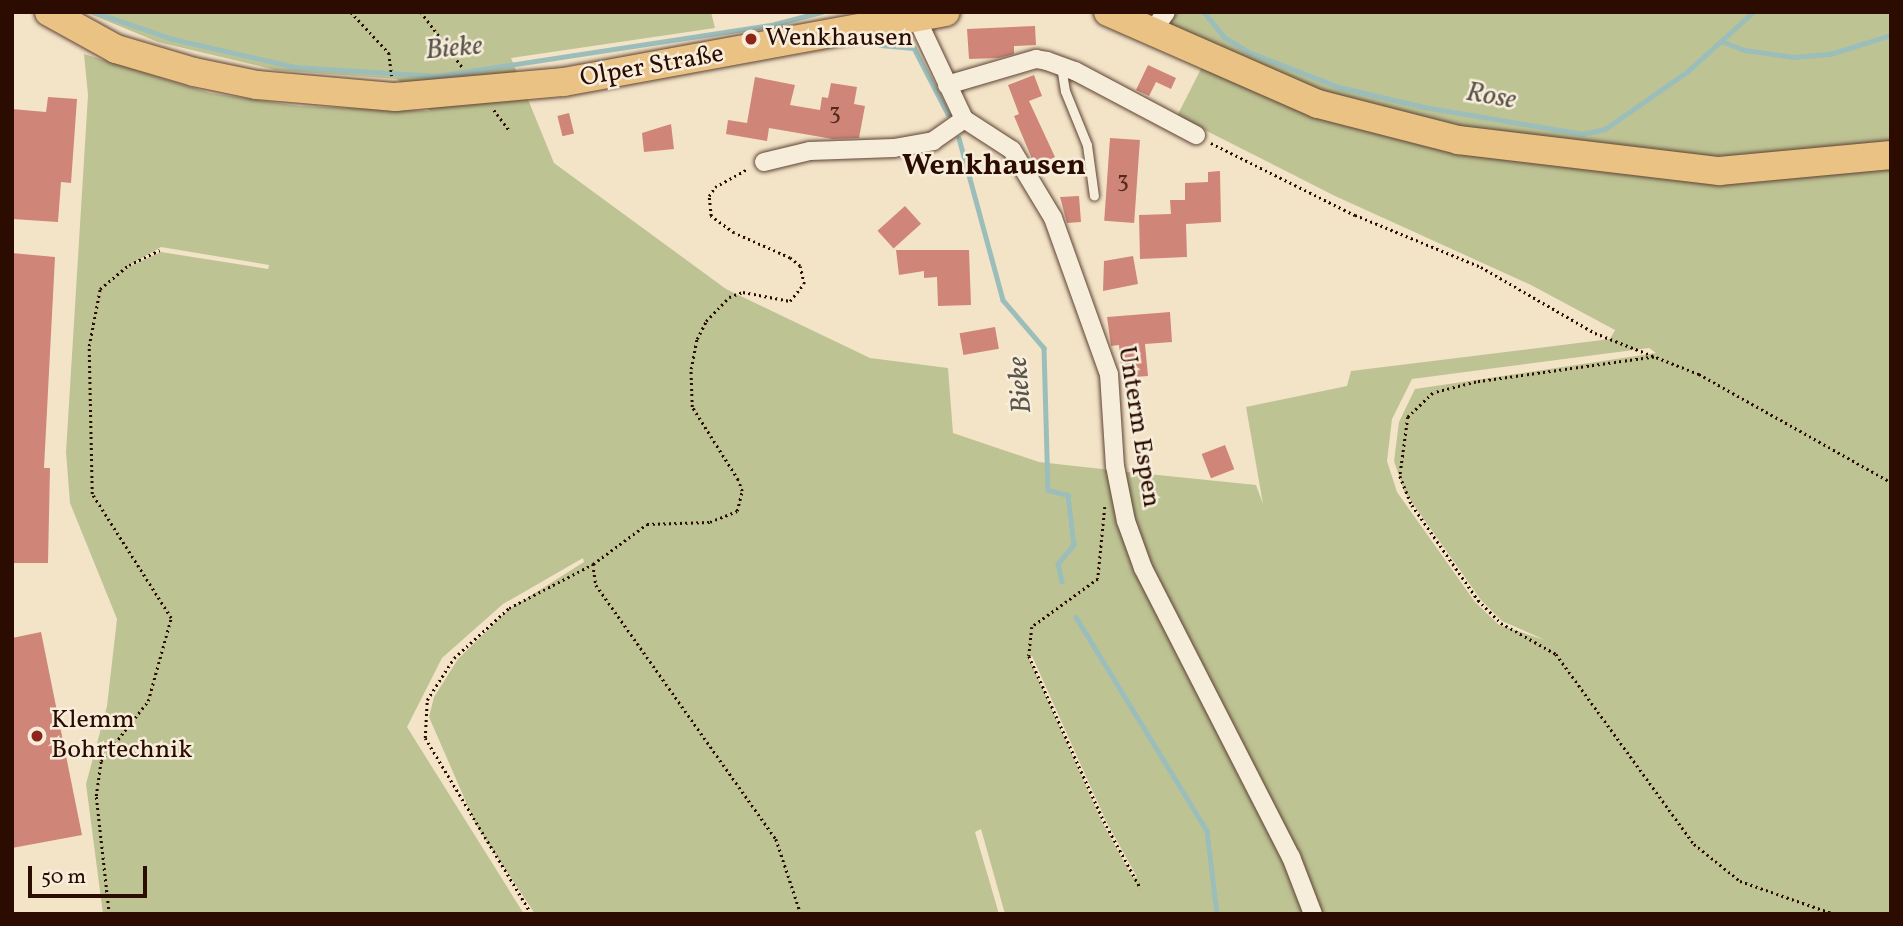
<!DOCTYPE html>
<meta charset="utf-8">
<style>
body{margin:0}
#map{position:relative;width:1903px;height:926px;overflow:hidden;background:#f3e4c8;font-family:Vollkorn,serif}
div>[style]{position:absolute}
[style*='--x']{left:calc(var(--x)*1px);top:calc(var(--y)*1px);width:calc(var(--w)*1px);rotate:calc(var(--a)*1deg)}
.green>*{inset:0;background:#bec394}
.stream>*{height:4.5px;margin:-2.25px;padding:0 2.25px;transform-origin:2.25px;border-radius:2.25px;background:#9cbeba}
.building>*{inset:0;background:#cf8678;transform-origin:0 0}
.path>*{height:2.5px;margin-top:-1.25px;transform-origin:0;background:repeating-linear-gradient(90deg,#2c0c00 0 2px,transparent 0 5.5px)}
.roads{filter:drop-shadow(0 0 2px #5e4232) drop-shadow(0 0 2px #5e4232)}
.lane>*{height:9px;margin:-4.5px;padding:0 4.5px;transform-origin:4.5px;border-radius:4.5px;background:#f7eddb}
.street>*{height:18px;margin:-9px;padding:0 9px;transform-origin:9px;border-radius:9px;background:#f7eddb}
.primary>*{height:28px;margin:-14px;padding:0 14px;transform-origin:14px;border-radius:14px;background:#eac284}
.dots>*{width:19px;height:19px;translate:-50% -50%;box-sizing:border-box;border:4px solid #f7eddb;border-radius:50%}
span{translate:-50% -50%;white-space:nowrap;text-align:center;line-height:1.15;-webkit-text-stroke:5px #f7eddb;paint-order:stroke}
.number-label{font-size:23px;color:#552a1e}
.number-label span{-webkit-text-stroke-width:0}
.poi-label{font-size:26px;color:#2c0c00}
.left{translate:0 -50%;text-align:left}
.street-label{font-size:26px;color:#2c0c00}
.water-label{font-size:28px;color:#59534a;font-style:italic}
.quarter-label{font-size:30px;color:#2c0c00;font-weight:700}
.frame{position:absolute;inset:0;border:14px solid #2c0c00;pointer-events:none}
.scale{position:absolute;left:28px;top:866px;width:119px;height:32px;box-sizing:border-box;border:4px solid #2c0c00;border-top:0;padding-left:9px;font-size:21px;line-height:24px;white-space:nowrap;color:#2c0c00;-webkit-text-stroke:5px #f7eddb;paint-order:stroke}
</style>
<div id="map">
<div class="green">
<i style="clip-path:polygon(evenodd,85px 12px,711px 12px,715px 28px,511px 58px,554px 163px,726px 289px,870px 358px,948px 368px,953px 433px,1039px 462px,1111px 470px,1120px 528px,1308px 914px,1005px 914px,981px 829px,975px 832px,999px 914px,535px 914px,476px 825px,429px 717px,434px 697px,458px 659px,508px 610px,584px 562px,583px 558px,503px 604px,442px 658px,407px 727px,524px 914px,103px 914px,86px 784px,107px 706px,117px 619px,70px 503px,66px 452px,88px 95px,84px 54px,210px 93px,299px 106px,430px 111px,397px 79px,276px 70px,158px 42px,85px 12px,161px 247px,269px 265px,269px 266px,268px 269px,161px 252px,123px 269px,161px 247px,85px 12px,1028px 656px,1032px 656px,1106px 821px,1137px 877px,1133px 878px,1102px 822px,1028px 656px)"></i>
<i style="clip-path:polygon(evenodd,1133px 12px,1891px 12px,1891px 914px,1319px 914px,1125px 513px,1119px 471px,1256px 485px,1263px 504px,1246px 407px,1347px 386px,1351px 371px,1610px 339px,1615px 330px,1531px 285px,1335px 196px,1177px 116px,1203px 65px,1133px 12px,1649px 348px,1656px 353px,1415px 389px,1399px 422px,1394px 461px,1404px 491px,1481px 600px,1502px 621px,1545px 640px,1499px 625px,1475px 602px,1397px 492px,1387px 461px,1392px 419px,1412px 379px,1649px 348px)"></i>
</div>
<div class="stream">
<i style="--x:94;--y:12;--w:83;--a:18.9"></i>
<i style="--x:173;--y:39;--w:125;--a:12.9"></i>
<i style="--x:295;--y:67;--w:142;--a:3.6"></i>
<i style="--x:437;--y:76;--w:342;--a:-8.7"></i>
<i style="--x:775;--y:24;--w:48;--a:-14.6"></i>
<i style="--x:1204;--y:12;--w:32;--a:51"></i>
<i style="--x:1224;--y:37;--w:29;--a:31"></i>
<i style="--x:1249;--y:52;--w:97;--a:21.3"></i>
<i style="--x:1339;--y:87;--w:87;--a:13.2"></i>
<i style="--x:1424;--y:107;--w:161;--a:9.6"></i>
<i style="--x:1583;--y:134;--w:23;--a:-13"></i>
<i style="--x:1605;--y:129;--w:101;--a:-34.9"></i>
<i style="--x:1688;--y:71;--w:88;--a:-42.2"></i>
<i style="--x:877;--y:33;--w:12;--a:76"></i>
<i style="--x:880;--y:45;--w:34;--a:5"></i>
<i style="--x:914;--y:48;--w:74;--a:62.7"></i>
<i style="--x:1721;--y:41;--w:26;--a:21"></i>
<i style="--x:1745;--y:50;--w:49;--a:8.1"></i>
<i style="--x:1794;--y:57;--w:36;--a:-5"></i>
<i style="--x:1830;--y:54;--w:64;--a:-17.3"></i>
<i style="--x:959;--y:138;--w:168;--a:74.8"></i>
<i style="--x:1003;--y:300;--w:63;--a:49.5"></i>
<i style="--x:1044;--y:348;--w:142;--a:88.4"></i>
<i style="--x:1048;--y:490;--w:21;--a:14"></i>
<i style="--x:1068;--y:495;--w:50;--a:83.2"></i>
<i style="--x:1074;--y:545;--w:25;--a:130"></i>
<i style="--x:1058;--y:564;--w:18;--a:77"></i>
<i style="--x:1076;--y:617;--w:251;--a:58.5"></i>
<i style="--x:1207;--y:831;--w:84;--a:83.1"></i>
</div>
<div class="building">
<i style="clip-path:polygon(1035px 26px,1036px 45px,1014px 46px,1014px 54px,999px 58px,969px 59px,967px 29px)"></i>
<i style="clip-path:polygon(1148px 65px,1176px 78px,1171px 89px,1156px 82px,1149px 96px,1136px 90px)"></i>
<i style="clip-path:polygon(1034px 75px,1042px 96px,1029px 101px,1055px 157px,1035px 166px,1014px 116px,1019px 114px,1008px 85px)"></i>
<i style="clip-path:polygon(755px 77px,795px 85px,790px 105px,820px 110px,822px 97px,828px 98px,831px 83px,857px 87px,854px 104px,865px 106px,859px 138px,833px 139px,769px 128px,767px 141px,726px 134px,728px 120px,747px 123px)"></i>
<i style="clip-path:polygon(48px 97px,77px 99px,71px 183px,61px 182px,58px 222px,12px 219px,12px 109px,46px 112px)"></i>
<i style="left:569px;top:113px;width:21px;height:12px;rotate:76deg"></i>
<i style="clip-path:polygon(671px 124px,674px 149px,644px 152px,642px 133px)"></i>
<i style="left:1110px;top:138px;width:30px;height:83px;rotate:4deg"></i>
<i style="clip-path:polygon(1220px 171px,1221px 222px,1186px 224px,1187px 257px,1140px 259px,1139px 215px,1171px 214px,1170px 200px,1185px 200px,1185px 183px,1208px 182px,1208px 172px)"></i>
<i style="clip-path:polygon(1079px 196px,1081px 222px,1067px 223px,1060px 197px)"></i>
<i style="left:905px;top:206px;width:24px;height:37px;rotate:48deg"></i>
<i style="clip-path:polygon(896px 250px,969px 250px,971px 305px,938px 306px,937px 277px,924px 278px,924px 271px,899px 275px)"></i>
<i style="clip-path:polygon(12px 253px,55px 257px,44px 468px,50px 468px,48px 563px,12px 563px)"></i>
<i style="clip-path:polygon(1133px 256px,1138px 284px,1103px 291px,1104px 261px)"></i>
<i style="clip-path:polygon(1170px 312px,1172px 342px,1145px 344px,1148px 376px,1122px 378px,1119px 345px,1111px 346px,1107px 317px)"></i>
<i style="left:995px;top:327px;width:22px;height:36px;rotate:80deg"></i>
<i style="left:1225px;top:445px;width:26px;height:25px;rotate:69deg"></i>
<i style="clip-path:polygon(41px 632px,82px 835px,12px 848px,12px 638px)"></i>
</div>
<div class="path">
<i style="--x:351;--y:12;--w:56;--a:47.2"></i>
<i style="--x:389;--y:53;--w:23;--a:83"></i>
<i style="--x:421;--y:12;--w:70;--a:53.1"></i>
<i style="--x:494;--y:110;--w:25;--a:53"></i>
<i style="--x:1211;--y:143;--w:161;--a:26.6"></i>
<i style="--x:1355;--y:215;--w:136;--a:22.4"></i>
<i style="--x:1481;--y:267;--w:132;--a:30.1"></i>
<i style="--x:1595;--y:333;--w:112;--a:21.5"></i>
<i style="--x:1699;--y:374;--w:220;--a:29.4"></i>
<i style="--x:1654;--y:357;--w:180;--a:172"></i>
<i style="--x:1476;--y:382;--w:44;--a:165.7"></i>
<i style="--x:1433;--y:393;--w:35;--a:136"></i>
<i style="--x:1408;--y:417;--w:60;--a:97.7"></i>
<i style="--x:1400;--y:476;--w:31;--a:68"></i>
<i style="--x:1412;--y:505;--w:116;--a:55.2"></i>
<i style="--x:1478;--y:600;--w:33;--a:45"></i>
<i style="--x:1501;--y:623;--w:63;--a:29.4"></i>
<i style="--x:1556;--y:654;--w:235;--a:54"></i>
<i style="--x:1694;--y:844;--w:59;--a:38.8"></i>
<i style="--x:1740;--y:881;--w:100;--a:19.3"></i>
<i style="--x:1105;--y:507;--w:72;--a:95.6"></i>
<i style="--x:1098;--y:579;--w:82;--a:144"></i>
<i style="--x:1032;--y:627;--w:29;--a:96"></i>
<i style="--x:1029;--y:656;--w:181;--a:65.6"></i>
<i style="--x:1104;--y:821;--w:77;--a:61.4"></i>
<i style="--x:593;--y:564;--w:21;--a:82"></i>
<i style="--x:596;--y:585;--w:311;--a:54.7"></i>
<i style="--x:776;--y:839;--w:79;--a:71.6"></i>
<i style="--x:109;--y:914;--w:119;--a:-96.3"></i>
<i style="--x:96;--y:796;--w:35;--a:-82"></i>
<i style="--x:101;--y:761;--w:76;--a:-51.9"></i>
<i style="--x:148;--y:701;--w:86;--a:-74.5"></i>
<i style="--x:171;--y:618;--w:147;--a:-122.5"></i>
<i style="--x:92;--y:494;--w:148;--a:-91.2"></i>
<i style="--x:89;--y:346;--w:58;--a:-79.1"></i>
<i style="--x:100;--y:289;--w:38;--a:-40"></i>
<i style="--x:129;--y:265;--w:34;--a:-26"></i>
<i style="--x:531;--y:914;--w:205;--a:-121.1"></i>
<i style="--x:425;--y:738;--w:38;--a:-87"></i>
<i style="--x:427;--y:700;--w:50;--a:-57.3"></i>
<i style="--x:454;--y:658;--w:74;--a:-42.3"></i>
<i style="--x:509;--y:608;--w:95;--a:-27.6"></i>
<i style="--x:593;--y:564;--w:67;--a:-36.5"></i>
<i style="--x:647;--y:524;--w:63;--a:-1.8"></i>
<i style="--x:710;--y:522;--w:29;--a:-22"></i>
<i style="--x:737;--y:511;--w:21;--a:-76"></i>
<i style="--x:742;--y:491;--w:12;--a:-110"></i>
<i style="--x:738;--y:480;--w:86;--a:-122.2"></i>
<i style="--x:692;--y:407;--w:38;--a:-92"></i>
<i style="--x:691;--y:369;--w:31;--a:-79"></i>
<i style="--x:697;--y:339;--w:20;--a:-63"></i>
<i style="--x:706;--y:321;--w:33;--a:-46"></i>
<i style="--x:729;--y:297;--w:15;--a:-20"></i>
<i style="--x:743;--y:292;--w:48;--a:10.8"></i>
<i style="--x:790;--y:301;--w:22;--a:-51"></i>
<i style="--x:804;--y:284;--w:18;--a:-103"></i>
<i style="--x:800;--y:266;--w:13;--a:-141"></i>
<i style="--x:790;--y:258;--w:61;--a:-155.9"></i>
<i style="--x:734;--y:233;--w:29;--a:-144"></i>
<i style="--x:711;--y:216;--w:20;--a:-96"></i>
<i style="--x:709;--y:196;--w:11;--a:-56"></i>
<i style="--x:715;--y:187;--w:38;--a:-29"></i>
</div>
<div class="roads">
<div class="lane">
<i style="--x:1061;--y:66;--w:25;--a:81"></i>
<i style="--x:1065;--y:91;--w:58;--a:67.8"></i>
<i style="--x:1087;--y:145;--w:51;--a:82.2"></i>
</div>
<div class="street">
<i style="--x:916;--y:17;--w:113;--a:64.8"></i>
<i style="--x:1153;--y:30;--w:22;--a:-54"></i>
<i style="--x:947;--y:85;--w:93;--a:-16.3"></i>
<i style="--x:1036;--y:59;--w:11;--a:10"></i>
<i style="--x:1047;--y:61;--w:30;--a:20"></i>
<i style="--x:1075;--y:71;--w:137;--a:27.9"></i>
<i style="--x:964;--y:119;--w:57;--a:32.9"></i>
<i style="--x:1012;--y:150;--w:79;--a:58.9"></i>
<i style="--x:1053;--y:218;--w:166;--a:70.3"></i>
<i style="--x:1109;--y:374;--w:92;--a:86.3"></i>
<i style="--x:1115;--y:466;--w:56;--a:78.7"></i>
<i style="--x:1126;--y:521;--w:50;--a:70.1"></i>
<i style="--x:1143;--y:568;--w:325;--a:62.9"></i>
<i style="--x:1291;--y:857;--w:61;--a:68.9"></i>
<i style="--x:764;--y:162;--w:47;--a:-13.4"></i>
<i style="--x:810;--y:151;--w:84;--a:-2"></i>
<i style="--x:894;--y:148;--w:40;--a:-10"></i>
<i style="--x:933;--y:141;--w:38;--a:-35"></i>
</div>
<div class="primary">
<i style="--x:49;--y:12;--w:77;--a:28.9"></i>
<i style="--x:116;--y:49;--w:81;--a:16.4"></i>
<i style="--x:194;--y:72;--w:64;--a:11.7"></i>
<i style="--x:257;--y:85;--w:139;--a:5"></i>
<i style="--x:395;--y:97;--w:170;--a:-5.1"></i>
<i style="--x:564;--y:82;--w:388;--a:-10.4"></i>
<i style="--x:1108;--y:12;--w:229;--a:23.7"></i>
<i style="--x:1318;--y:104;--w:145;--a:14.4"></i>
<i style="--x:1458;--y:140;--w:263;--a:6.8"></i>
<i style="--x:1719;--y:171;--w:173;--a:-5.3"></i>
</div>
</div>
<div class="dots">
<i style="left:751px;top:39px;background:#8f2418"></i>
<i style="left:37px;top:736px;background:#8f2418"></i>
</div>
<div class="number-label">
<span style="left:835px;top:113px">3</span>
<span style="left:1123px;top:181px">3</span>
</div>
<div class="poi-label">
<span class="left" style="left:765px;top:39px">Wenkhausen</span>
<span class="left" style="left:51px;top:736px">Klemm<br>Bohrtechnik</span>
</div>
<div class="street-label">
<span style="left:652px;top:67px;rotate:-10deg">Olper Straße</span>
<span style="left:1138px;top:427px;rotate:81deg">Unterm Espen</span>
</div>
<div class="water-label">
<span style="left:454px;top:49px;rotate:-5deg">Bieke</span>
<span style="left:1491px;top:97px;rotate:10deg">Rose</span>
<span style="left:1021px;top:385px;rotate:-95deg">Bieke</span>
</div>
<div class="quarter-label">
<span style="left:994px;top:166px">Wenkhausen</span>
</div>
<div class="frame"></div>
<div class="scale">50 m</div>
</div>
